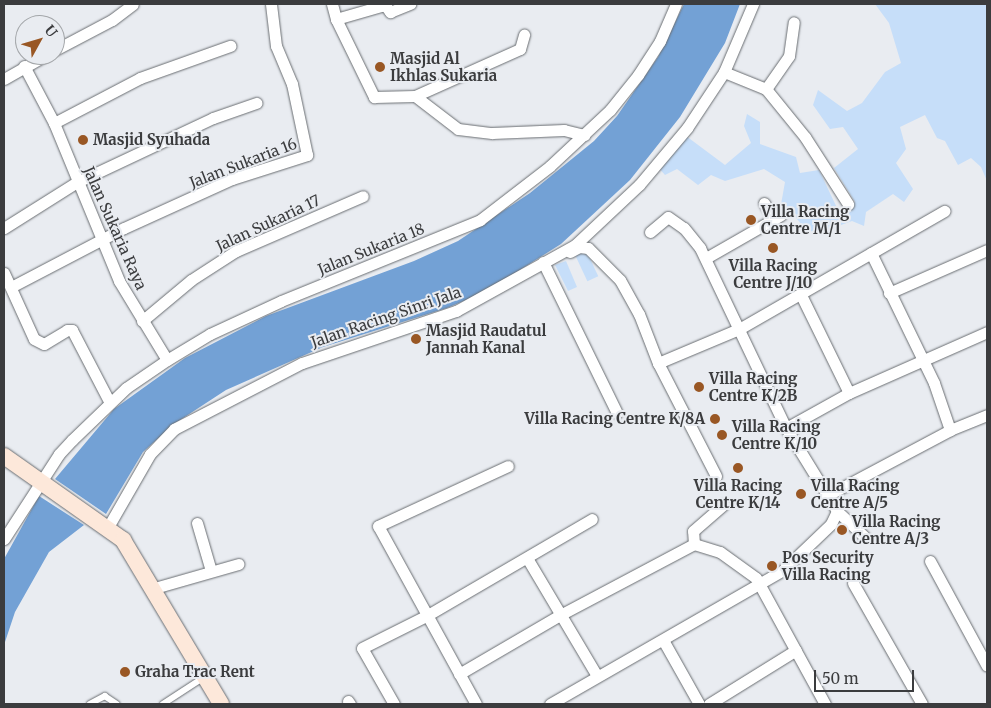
<!DOCTYPE html>
<style>
body{margin:0}
#map{position:relative;width:991px;height:708px;overflow:hidden;background:#e9ecf1;font-family:Merriweather,serif}
div>[style]{position:absolute}
[style*='--x']{left:calc(var(--x)*1px);top:calc(var(--y)*1px);width:calc(var(--w)*1px);rotate:calc(var(--a)*1deg)}
.green>*{inset:0;background:#c6def9;transform-origin:0 0}
.water>*{inset:0;background:#73a1d5}
.roads{filter:drop-shadow(0 0 1px #696d71) drop-shadow(0 0 1px #696d71)}
.lane>*{height:5.5px;margin:-2.75px;padding:0 2.75px;transform-origin:2.75px;border-radius:2.75px;background:#fff}
.street>*{height:11px;margin:-5.5px;padding:0 5.5px;transform-origin:5.5px;border-radius:5.5px;background:#fff}
.secondary>*{height:16px;margin:-8px;padding:0 8px;transform-origin:8px;border-radius:8px;background:#fde8da}
.dots>*{width:14px;height:14px;translate:-50% -50%;box-sizing:border-box;border:2px solid #e9ecf1;border-radius:50%}
span{translate:-50% -50%;white-space:nowrap;text-align:center;line-height:1.15;-webkit-text-stroke:4px #e9ecf1;paint-order:stroke}
.poi-label{font-size:15px;color:#3b3c3e;font-weight:700}
.left{translate:0 -50%;text-align:left}
.right{translate:-100% -50%;text-align:right}
.street-label{font-size:15px;color:#3b3c3e}
.frame{position:absolute;inset:0;border:5px solid #3b3c3e;pointer-events:none}
.north{position:absolute;left:15px;top:15px;width:50px;height:50px;box-sizing:border-box;background:#e9ecf1;border:1px solid #a3a6a9;border-radius:50%;rotate:51deg;font-size:14px;font-weight:700;line-height:20px;text-align:center;color:#3b3c3e}
.north::after{content:'';display:block;margin:auto;width:18px;height:22px;background:#995724;clip-path:polygon(50% 0,100% 100%,50% 72%,0 100%)}
.scale{position:absolute;left:814px;top:670px;width:100px;height:22px;box-sizing:border-box;border:2px solid #3b3c3e;border-top:0;padding-left:6px;font-size:15px;line-height:18px;white-space:nowrap;color:#3b3c3e;-webkit-text-stroke:4px #e9ecf1;paint-order:stroke}
</style>
<div id="map">
<div class="green">
<i style="clip-path:polygon(875px 4px,987px 4px,987px 181px,981px 167px,971px 158px,958px 165px,945px 141px,937px 138px,925px 115px,900px 127px,906px 149px,896px 163px,913px 189px,904px 202px,893px 194px,866px 212px,864px 226px,852px 221px,822px 232px,807px 231px,792px 213px,780px 210px,785px 182px,764px 169px,725px 181px,711px 175px,698px 185px,677px 169px,665px 175px,657px 166px,682px 133px,725px 165px,751px 143px,744px 126px,747px 114px,760px 122px,760px 144px,796px 157px,800px 173px,819px 170px,838px 210px,855px 202px,834px 168px,858px 149px,843px 127px,830px 129px,813px 105px,818px 90px,847px 111px,862px 103px,885px 72px,901px 63px,889px 23px)"></i>
<i style="left:586px;top:250px;width:29px;height:12px;rotate:65deg"></i>
<i style="clip-path:polygon(566px 261px,577px 287px,568px 291px,555px 265px)"></i>
</div>
<div class="water">
<i style="clip-path:polygon(684px 4px,740px 4px,725px 43px,680px 117px,630px 180px,561px 244px,485px 292px,447px 308px,323px 347px,226px 390px,174px 424px,143px 452px,106px 514px,55px 479px,114px 409px,185px 358px,266px 316px,414px 261px,458px 241px,530px 193px,594px 141px,617px 116px,658px 57px)"></i>
<i style="clip-path:polygon(39px 496px,84px 525px,49px 552px,15px 612px,4px 645px,4px 559px)"></i>
</div>
<div class="roads">
<div class="lane">
<i style="--x:90;--y:704;--w:17;--a:-28"></i>
<i style="--x:105;--y:696;--w:14;--a:34"></i>
<i style="--x:163;--y:704;--w:48;--a:-33"></i>
</div>
<div class="street">
<i style="--x:332;--y:4;--w:16;--a:75"></i>
<i style="--x:336;--y:19;--w:87;--a:64"></i>
<i style="--x:374;--y:97;--w:41;--a:-1.4"></i>
<i style="--x:415;--y:96;--w:115;--a:-24.1"></i>
<i style="--x:520;--y:49;--w:15;--a:-74"></i>
<i style="--x:336;--y:19;--w:47;--a:-16.1"></i>
<i style="--x:381;--y:6;--w:4;--a:-14"></i>
<i style="--x:385;--y:5;--w:9;--a:54"></i>
<i style="--x:390;--y:12;--w:22;--a:-22"></i>
<i style="--x:55;--y:50;--w:64;--a:-27.8"></i>
<i style="--x:112;--y:20;--w:26;--a:-37"></i>
<i style="--x:24;--y:66;--w:64;--a:62.2"></i>
<i style="--x:54;--y:123;--w:171;--a:67.6"></i>
<i style="--x:119;--y:281;--w:92;--a:58.7"></i>
<i style="--x:724;--y:72;--w:45;--a:22"></i>
<i style="--x:766;--y:89;--w:62;--a:50.9"></i>
<i style="--x:805;--y:137;--w:80;--a:57.3"></i>
<i style="--x:4;--y:79;--w:48;--a:-29.7"></i>
<i style="--x:766;--y:89;--w:40;--a:-55.1"></i>
<i style="--x:789;--y:56;--w:34;--a:-82"></i>
<i style="--x:415;--y:96;--w:54;--a:37.5"></i>
<i style="--x:458;--y:129;--w:34;--a:7"></i>
<i style="--x:492;--y:133;--w:72;--a:-2.4"></i>
<i style="--x:564;--y:130;--w:21;--a:14"></i>
<i style="--x:54;--y:123;--w:97;--a:-27.6"></i>
<i style="--x:140;--y:78;--w:96;--a:-19.6"></i>
<i style="--x:764;--y:203;--w:19;--a:58"></i>
<i style="--x:4;--y:228;--w:86;--a:-32.2"></i>
<i style="--x:77;--y:182;--w:150;--a:-25.2"></i>
<i style="--x:213;--y:118;--w:46;--a:-19.2"></i>
<i style="--x:650;--y:232;--w:23;--a:-40"></i>
<i style="--x:668;--y:217;--w:19;--a:35"></i>
<i style="--x:684;--y:228;--w:26;--a:51"></i>
<i style="--x:700;--y:248;--w:199;--a:64.5"></i>
<i style="--x:786;--y:428;--w:97;--a:58.4"></i>
<i style="--x:837;--y:511;--w:14;--a:115"></i>
<i style="--x:831;--y:524;--w:64;--a:136.3"></i>
<i style="--x:570;--y:252;--w:10;--a:-29"></i>
<i style="--x:579;--y:247;--w:9;--a:6"></i>
<i style="--x:588;--y:248;--w:45;--a:45"></i>
<i style="--x:620;--y:280;--w:39;--a:61"></i>
<i style="--x:639;--y:314;--w:53;--a:68.8"></i>
<i style="--x:658;--y:363;--w:127;--a:62.8"></i>
<i style="--x:871;--y:253;--w:144;--a:64.1"></i>
<i style="--x:934;--y:383;--w:50;--a:71.2"></i>
<i style="--x:706;--y:258;--w:86;--a:-29.8"></i>
<i style="--x:543;--y:262;--w:168;--a:63.9"></i>
<i style="--x:4;--y:273;--w:72;--a:65.6"></i>
<i style="--x:34;--y:339;--w:11;--a:27"></i>
<i style="--x:44;--y:344;--w:27;--a:-31"></i>
<i style="--x:67;--y:330;--w:5;--a:0"></i>
<i style="--x:72;--y:330;--w:82;--a:62.5"></i>
<i style="--x:11;--y:287;--w:127;--a:-27.6"></i>
<i style="--x:124;--y:228;--w:119;--a:-24.4"></i>
<i style="--x:232;--y:179;--w:79;--a:-17.7"></i>
<i style="--x:307;--y:155;--w:73;--a:-101.9"></i>
<i style="--x:292;--y:84;--w:41;--a:-112.8"></i>
<i style="--x:276;--y:46;--w:42;--a:-96.8"></i>
<i style="--x:889;--y:293;--w:107;--a:-23.7"></i>
<i style="--x:801;--y:295;--w:109;--a:63.9"></i>
<i style="--x:142;--y:321;--w:64;--a:-39.9"></i>
<i style="--x:191;--y:280;--w:54;--a:-32.8"></i>
<i style="--x:236;--y:251;--w:138;--a:-23.4"></i>
<i style="--x:658;--y:363;--w:88;--a:-22.8"></i>
<i style="--x:739;--y:329;--w:237;--a:-29.9"></i>
<i style="--x:786;--y:428;--w:72;--a:-29.1"></i>
<i style="--x:849;--y:393;--w:151;--a:-23.8"></i>
<i style="--x:826;--y:496;--w:140;--a:-28"></i>
<i style="--x:950;--y:430;--w:40;--a:-22"></i>
<i style="--x:837;--y:511;--w:37;--a:43"></i>
<i style="--x:197;--y:523;--w:50;--a:73.7"></i>
<i style="--x:108;--y:527;--w:84;--a:-60.1"></i>
<i style="--x:150;--y:454;--w:35;--a:-46"></i>
<i style="--x:174;--y:429;--w:144;--a:-27.3"></i>
<i style="--x:302;--y:363;--w:163;--a:-18.7"></i>
<i style="--x:456;--y:311;--w:136;--a:-29"></i>
<i style="--x:575;--y:245;--w:88;--a:-43.2"></i>
<i style="--x:639;--y:185;--w:75;--a:-49.9"></i>
<i style="--x:687;--y:128;--w:67;--a:-56.5"></i>
<i style="--x:724;--y:72;--w:74;--a:-66.9"></i>
<i style="--x:4;--y:539;--w:101;--a:-57.1"></i>
<i style="--x:59;--y:454;--w:19;--a:-47"></i>
<i style="--x:72;--y:440;--w:75;--a:-43.9"></i>
<i style="--x:126;--y:388;--w:50;--a:-34.3"></i>
<i style="--x:167;--y:360;--w:50;--a:-31.2"></i>
<i style="--x:210;--y:334;--w:78;--a:-24.9"></i>
<i style="--x:281;--y:301;--w:215;--a:-22.1"></i>
<i style="--x:480;--y:220;--w:88;--a:-37.6"></i>
<i style="--x:550;--y:166;--w:82;--a:-43"></i>
<i style="--x:610;--y:110;--w:45;--a:-51.3"></i>
<i style="--x:638;--y:75;--w:40;--a:-57.1"></i>
<i style="--x:660;--y:41;--w:40;--a:-66.6"></i>
<i style="--x:694;--y:544;--w:13;--a:-94"></i>
<i style="--x:693;--y:531;--w:40;--a:-41"></i>
<i style="--x:527;--y:558;--w:137;--a:59.3"></i>
<i style="--x:930;--y:561;--w:119;--a:61.5"></i>
<i style="--x:853;--y:583;--w:139;--a:60.3"></i>
<i style="--x:151;--y:589;--w:91;--a:-16"></i>
<i style="--x:663;--y:640;--w:73;--a:60.6"></i>
<i style="--x:459;--y:674;--w:117;--a:-30.3"></i>
<i style="--x:560;--y:615;--w:152;--a:-27.9"></i>
<i style="--x:694;--y:544;--w:27;--a:17"></i>
<i style="--x:720;--y:552;--w:44;--a:35.8"></i>
<i style="--x:756;--y:578;--w:144;--a:61.3"></i>
<i style="--x:348;--y:701;--w:4;--a:56"></i>
<i style="--x:394;--y:704;--w:64;--a:-119.7"></i>
<i style="--x:362;--y:648;--w:72;--a:-26.6"></i>
<i style="--x:426;--y:616;--w:192;--a:-30.3"></i>
<i style="--x:476;--y:704;--w:203;--a:-118.8"></i>
<i style="--x:378;--y:526;--w:143;--a:-24.8"></i>
<i style="--x:550;--y:704;--w:265;--a:-29.9"></i>
<i style="--x:709;--y:704;--w:102;--a:-31.8"></i>
</div>
<div class="secondary">
<i style="--x:4;--y:456;--w:146;--a:35.2"></i>
<i style="--x:123;--y:540;--w:191;--a:59.1"></i>
</div>
</div>
<div class="dots">
<i style="left:380px;top:67px;background:#995724"></i>
<i style="left:83px;top:140px;background:#995724"></i>
<i style="left:751px;top:220px;background:#995724"></i>
<i style="left:773px;top:248px;background:#995724"></i>
<i style="left:416px;top:339px;background:#995724"></i>
<i style="left:699px;top:387px;background:#995724"></i>
<i style="left:715px;top:419px;background:#995724"></i>
<i style="left:722px;top:435px;background:#995724"></i>
<i style="left:738px;top:468px;background:#995724"></i>
<i style="left:801px;top:494px;background:#995724"></i>
<i style="left:842px;top:530px;background:#995724"></i>
<i style="left:772px;top:566px;background:#995724"></i>
<i style="left:125px;top:672px;background:#995724"></i>
</div>
<div class="poi-label">
<span class="left" style="left:390px;top:67px">Masjid Al<br>Ikhlas Sukaria</span>
<span class="left" style="left:93px;top:140px">Masjid Syuhada</span>
<span class="left" style="left:761px;top:220px">Villa Racing<br>Centre M/1</span>
<span style="left:773px;top:274px">Villa Racing<br>Centre J/10</span>
<span class="left" style="left:426px;top:339px">Masjid Raudatul<br>Jannah Kanal</span>
<span class="left" style="left:709px;top:387px">Villa Racing<br>Centre K/2B</span>
<span class="right" style="left:705px;top:419px">Villa Racing Centre K/8A</span>
<span class="left" style="left:732px;top:435px">Villa Racing<br>Centre K/10</span>
<span style="left:738px;top:494px">Villa Racing<br>Centre K/14</span>
<span class="left" style="left:811px;top:494px">Villa Racing<br>Centre A/5</span>
<span class="left" style="left:852px;top:530px">Villa Racing<br>Centre A/3</span>
<span class="left" style="left:782px;top:566px">Pos Security<br>Villa Racing</span>
<span class="left" style="left:135px;top:672px">Graha Trac Rent</span>
</div>
<div class="street-label">
<span style="left:243px;top:163px;rotate:-21deg">Jalan Sukaria 16</span>
<span style="left:268px;top:223px;rotate:-25deg">Jalan Sukaria 17</span>
<span style="left:115px;top:228px;rotate:66deg">Jalan Sukaria Raya</span>
<span style="left:371px;top:249px;rotate:-22deg">Jalan Sukaria 18</span>
<span style="left:386px;top:317px;rotate:-19deg">Jalan Racing Sinri Jala</span>
</div>
<div class="frame"></div>
<div class="north">U</div>
<div class="scale">50 m</div>
</div>
